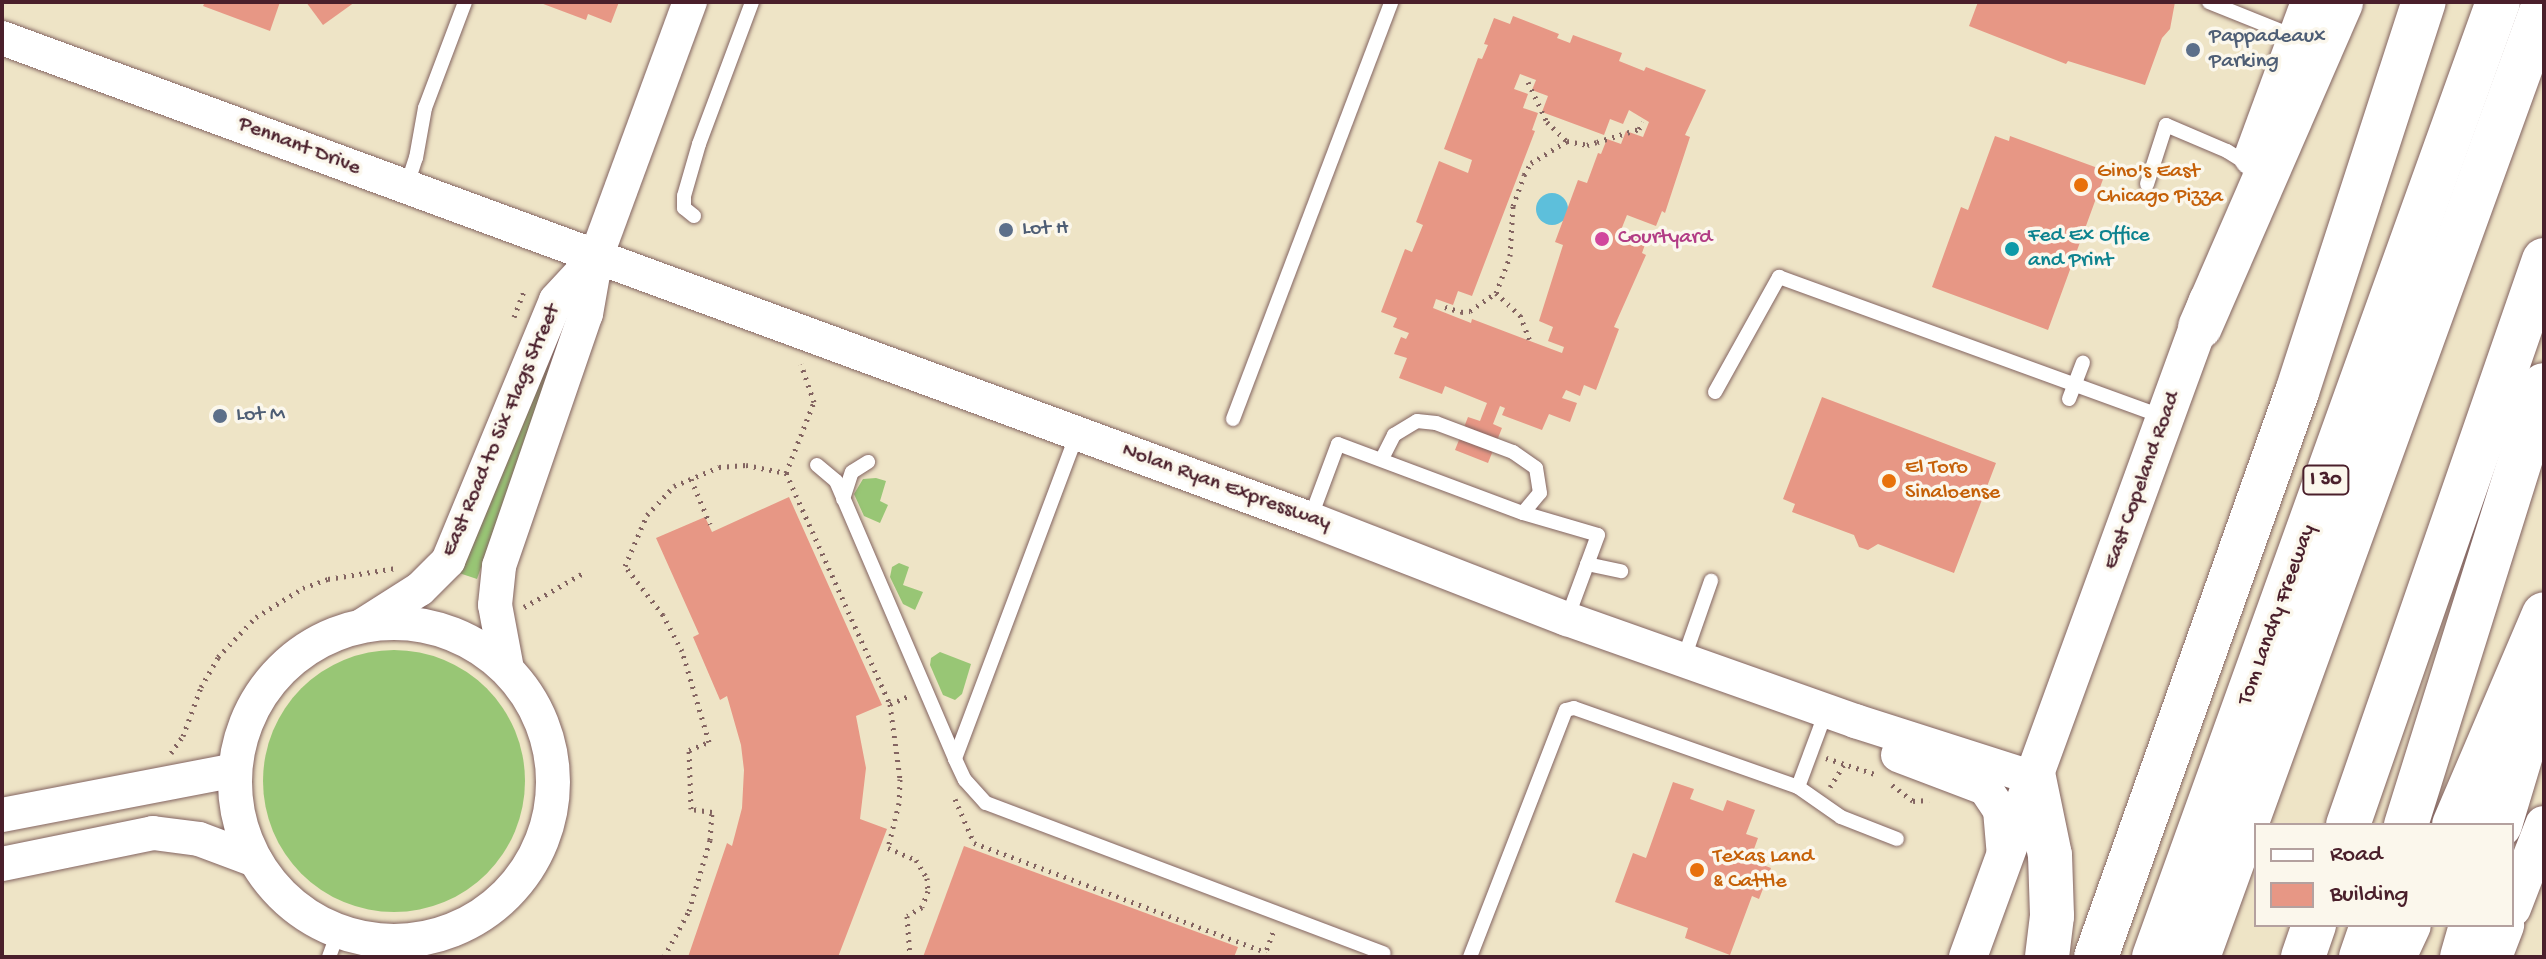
<!DOCTYPE html>
<style>
body{margin:0}
#map{position:relative;width:2546px;height:959px;overflow:hidden;background:#eee4c6;font-family:"Gochi Hand",sans-serif}
div>[style]{position:absolute}
[style*='--x']{left:calc(var(--x)*1px);top:calc(var(--y)*1px);width:calc(var(--w)*1px);rotate:calc(var(--a)*1deg)}
.green>*{inset:0;background:#98c675}
.round{border-radius:50%}
.water>*{inset:0;background:#5dbfdb}
.building>*{inset:0;background:#e79785}
.path>*{height:5px;margin-top:-2.5px;transform-origin:0;background:repeating-linear-gradient(90deg,#836461 0 2px,transparent 0 8px)}
.roads{filter:drop-shadow(0 0 2px #836461) drop-shadow(0 0 2px #836461)}
.service>*{height:14px;margin:-7px;padding:0 7px;transform-origin:7px;border-radius:7px;background:#fff}
.tertiary>*{height:34px;margin:-17px;padding:0 17px;transform-origin:17px;border-radius:17px;background:#fff}
.tertiary>.ring{margin:-17px;padding:0;box-sizing:content-box;background:none;border:34px solid #fff;border-radius:50%}
.secondary>*{height:38px;margin:-19px;padding:0 19px;transform-origin:19px;border-radius:19px;background:#fff}
.motorway>*{height:44px;margin:-22px;padding:0 22px;transform-origin:22px;border-radius:22px;background:#fff}
.dots>*{width:22px;height:22px;translate:-50% -50%;box-sizing:border-box;border:4px solid #fbf7ec;border-radius:50%}
span{translate:-50% -50%;white-space:nowrap;text-align:center;line-height:1.15;-webkit-text-stroke:7px #fbf7ec;paint-order:stroke}
.shield-label span{padding:2px 6px;background:#fbf7ec;border:2px solid;border-radius:6px;-webkit-text-stroke-width:0}
.shield-label{font-size:20px;color:#4a1f2b;font-weight:700}
.service-label{font-size:22px;color:#4e5e75}
.left{translate:0 -50%;text-align:left}
.street-label{font-size:22px;color:#4a1f2b}
.food-label{font-size:22px;color:#c56008}
.culture-label{font-size:22px;color:#0d838f}
.hotel-label{font-size:22px;color:#b23c85}
.frame{position:absolute;inset:0;border:4px solid #4a1f2b;pointer-events:none}
.legend{position:absolute;left:2254px;top:823px;width:260px;height:104px;box-sizing:border-box;background:#fbf7ec;border:2px solid #b4a19f;margin:0;padding:10px 14px;list-style:none;font-size:24px;color:#4a1f2b}
.legend li{display:flex;align-items:center;gap:16px;height:40px}
.legend b{width:40px;border:2px solid #b4a19f}
</style>
<div id="map">
<div class="green">
<i style="clip-path:polygon(547px 364px,550px 369px,546px 382px,477px 579px,459px 573px)"></i>
<i style="clip-path:polygon(876px 478px,886px 481px,880px 501px,888px 505px,880px 523px,864px 516px,854px 494px,863px 479px)"></i>
<i style="clip-path:polygon(899px 563px,909px 567px,903px 585px,923px 592px,915px 610px,903px 604px,890px 577px,892px 567px)"></i>
<i class="round" style="left:263px;top:650px;width:262px;height:262px"></i>
<i style="clip-path:polygon(940px 652px,971px 664px,962px 694px,955px 700px,943px 695px,930px 665px,931px 658px)"></i>
</div>
<div class="water">
<i class="round" style="left:1536px;top:193px;width:32px;height:32px"></i>
</div>
<div class="building">
<i style="clip-path:polygon(205px 2px,280px 2px,270px 31px,203px 6px)"></i>
<i style="clip-path:polygon(306px 2px,355px 2px,323px 25px)"></i>
<i style="clip-path:polygon(538px 2px,619px 2px,611px 23px,588px 14px,586px 20px)"></i>
<i style="clip-path:polygon(1978px 2px,2175px 2px,2170px 29px,2162px 38px,2145px 85px,2068px 61px,2066px 64px,1969px 26px)"></i>
<i style="clip-path:polygon(evenodd,1513px 16px,1559px 34px,1557px 38px,1570px 43px,1573px 35px,1622px 53px,1619px 61px,1644px 71px,1646px 67px,1706px 90px,1685px 135px,1690px 137px,1665px 213px,1662px 211px,1656px 226px,1627px 215px,1621px 230px,1648px 236px,1642px 253px,1646px 255px,1614px 327px,1619px 329px,1596px 390px,1584px 385px,1580px 396px,1566px 390px,1562px 398px,1577px 403px,1570px 422px,1549px 414px,1542px 430px,1502px 415px,1505px 408px,1500px 406px,1493px 424px,1502px 428px,1488px 463px,1455px 450px,1468px 417px,1480px 421px,1487px 403px,1445px 386px,1442px 394px,1399px 378px,1407px 358px,1394px 354px,1401px 337px,1406px 339px,1409px 333px,1393px 327px,1397px 318px,1381px 312px,1405px 249px,1412px 252px,1423px 225px,1416px 222px,1439px 161px,1468px 173px,1472px 160px,1444px 149px,1478px 58px,1482px 59px,1488px 45px,1484px 44px,1494px 18px,1510px 24px,1513px 16px,1520px 74px,1536px 80px,1532px 90px,1548px 96px,1542px 112px,1604px 135px,1610px 119px,1623px 124px,1629px 110px,1649px 122px,1643px 137px,1626px 131px,1621px 144px,1607px 139px,1601px 154px,1598px 153px,1587px 183px,1578px 180px,1555px 242px,1563px 245px,1539px 321px,1553px 327px,1548px 341px,1564px 347px,1562px 353px,1472px 319px,1471px 323px,1433px 308px,1436px 299px,1453px 305px,1458px 291px,1472px 296px,1535px 131px,1532px 130px,1538px 113px,1523px 108px,1528px 94px,1514px 89px,1520px 74px)"></i>
<i style="clip-path:polygon(1995px 136px,2009px 141px,2010px 136px,2106px 171px,2048px 330px,1932px 287px,1961px 207px,1968px 210px)"></i>
<i style="clip-path:polygon(1822px 397px,1996px 463px,1954px 573px,1878px 544px,1868px 550px,1859px 547px,1854px 535px,1792px 512px,1795px 504px,1783px 499px)"></i>
<i style="clip-path:polygon(789px 497px,882px 705px,856px 716px,866px 768px,860px 819px,887px 829px,838px 957px,688px 957px,727px 843px,732px 846px,742px 808px,744px 770px,741px 745px,727px 696px,720px 700px,693px 637px,699px 634px,656px 538px,705px 517px,712px 532px)"></i>
<i style="clip-path:polygon(1673px 782px,1694px 789px,1690px 799px,1723px 811px,1727px 800px,1755px 810px,1746px 834px,1758px 838px,1750px 860px,1771px 868px,1759px 899px,1752px 896px,1730px 955px,1685px 938px,1688px 928px,1615px 902px,1633px 853px,1646px 858px)"></i>
<i style="clip-path:polygon(964px 846px,1238px 947px,1234px 957px,923px 957px)"></i>
</div>
<div class="path">
<i style="--x:1528;--y:82;--w:44;--a:64.6"></i>
<i style="--x:1547;--y:122;--w:28;--a:44"></i>
<i style="--x:1567;--y:141;--w:20;--a:11"></i>
<i style="--x:1587;--y:145;--w:10;--a:-17"></i>
<i style="--x:1597;--y:142;--w:44;--a:-17.2"></i>
<i style="--x:1639;--y:129;--w:8;--a:-60"></i>
<i style="--x:1496;--y:293;--w:33;--a:43"></i>
<i style="--x:1520;--y:315;--w:26;--a:69"></i>
<i style="--x:1445;--y:307;--w:17;--a:17"></i>
<i style="--x:1461;--y:312;--w:9;--a:-6"></i>
<i style="--x:1470;--y:311;--w:32;--a:-35"></i>
<i style="--x:1496;--y:293;--w:40;--a:-69"></i>
<i style="--x:1510;--y:256;--w:50;--a:-86.6"></i>
<i style="--x:1513;--y:206;--w:33;--a:-70"></i>
<i style="--x:1524;--y:175;--w:14;--a:-60"></i>
<i style="--x:1531;--y:163;--w:42;--a:-31.4"></i>
<i style="--x:514;--y:317;--w:31;--a:-69"></i>
<i style="--x:786;--y:473;--w:76;--a:-68.5"></i>
<i style="--x:814;--y:402;--w:40;--a:-108.9"></i>
<i style="--x:691;--y:479;--w:49;--a:67.1"></i>
<i style="--x:524;--y:607;--w:70;--a:-29.8"></i>
<i style="--x:890;--y:704;--w:21;--a:-23"></i>
<i style="--x:171;--y:753;--w:21;--a:-55"></i>
<i style="--x:183;--y:736;--w:52;--a:-69.8"></i>
<i style="--x:201;--y:687;--w:34;--a:-60"></i>
<i style="--x:218;--y:657;--w:55;--a:-46.5"></i>
<i style="--x:256;--y:617;--w:55;--a:-31.7"></i>
<i style="--x:303;--y:588;--w:27;--a:-20"></i>
<i style="--x:328;--y:579;--w:69;--a:-9.2"></i>
<i style="--x:1826;--y:758;--w:55;--a:18.1"></i>
<i style="--x:1892;--y:785;--w:26;--a:37"></i>
<i style="--x:1913;--y:801;--w:16;--a:-4"></i>
<i style="--x:1830;--y:787;--w:26;--a:-58"></i>
<i style="--x:955;--y:799;--w:48;--a:66.6"></i>
<i style="--x:974;--y:843;--w:312;--a:20.5"></i>
<i style="--x:664;--y:957;--w:52;--a:-61.5"></i>
<i style="--x:689;--y:911;--w:74;--a:-73.5"></i>
<i style="--x:710;--y:840;--w:28;--a:-86"></i>
<i style="--x:712;--y:812;--w:21;--a:-172"></i>
<i style="--x:691;--y:809;--w:59;--a:-91.9"></i>
<i style="--x:689;--y:750;--w:22;--a:-22"></i>
<i style="--x:709;--y:742;--w:95;--a:-106.5"></i>
<i style="--x:682;--y:651;--w:41;--a:-117.8"></i>
<i style="--x:663;--y:615;--w:62;--a:-127.8"></i>
<i style="--x:625;--y:566;--w:56;--a:-66.7"></i>
<i style="--x:647;--y:515;--w:40;--a:-47"></i>
<i style="--x:674;--y:486;--w:49;--a:-22.9"></i>
<i style="--x:719;--y:467;--w:27;--a:-4"></i>
<i style="--x:746;--y:465;--w:41;--a:11.3"></i>
<i style="--x:786;--y:473;--w:253;--a:65.8"></i>
<i style="--x:890;--y:704;--w:76;--a:82.4"></i>
<i style="--x:900;--y:779;--w:24;--a:92"></i>
<i style="--x:899;--y:803;--w:46;--a:103.7"></i>
<i style="--x:888;--y:848;--w:30;--a:23"></i>
<i style="--x:916;--y:860;--w:21;--a:59"></i>
<i style="--x:927;--y:878;--w:13;--a:86"></i>
<i style="--x:928;--y:891;--w:17;--a:111"></i>
<i style="--x:922;--y:907;--w:17;--a:149"></i>
<i style="--x:907;--y:916;--w:41;--a:85.8"></i>
<i style="--x:1264;--y:957;--w:27;--a:-70"></i>
</div>
<div class="roads">
<div class="service">
<i style="--x:2209;--y:2;--w:94;--a:21.9"></i>
<i style="--x:2147;--y:184;--w:62;--a:-72.1"></i>
<i style="--x:2166;--y:125;--w:66;--a:23.1"></i>
<i style="--x:2227;--y:151;--w:26;--a:32"></i>
<i style="--x:406;--y:188;--w:32;--a:-72"></i>
<i style="--x:416;--y:158;--w:51;--a:-79.8"></i>
<i style="--x:425;--y:108;--w:113;--a:-69.3"></i>
<i style="--x:694;--y:216;--w:13;--a:-141"></i>
<i style="--x:684;--y:208;--w:12;--a:-90"></i>
<i style="--x:684;--y:196;--w:54;--a:-73.9"></i>
<i style="--x:699;--y:144;--w:152;--a:-69.5"></i>
<i style="--x:1715;--y:392;--w:132;--a:-60.9"></i>
<i style="--x:1779;--y:277;--w:409;--a:20"></i>
<i style="--x:2069;--y:399;--w:39;--a:-69"></i>
<i style="--x:1233;--y:419;--w:446;--a:-69.2"></i>
<i style="--x:1077;--y:434;--w:347;--a:110.6"></i>
<i style="--x:955;--y:759;--w:23;--a:65"></i>
<i style="--x:965;--y:780;--w:31;--a:48"></i>
<i style="--x:986;--y:803;--w:425;--a:20.7"></i>
<i style="--x:817;--y:465;--w:25;--a:40"></i>
<i style="--x:836;--y:481;--w:302;--a:66.8"></i>
<i style="--x:843;--y:499;--w:28;--a:-72"></i>
<i style="--x:852;--y:472;--w:19;--a:-32"></i>
<i style="--x:1523;--y:513;--w:78;--a:16.3"></i>
<i style="--x:1598;--y:535;--w:90;--a:110.3"></i>
<i style="--x:1310;--y:519;--w:80;--a:-69.5"></i>
<i style="--x:1338;--y:444;--w:197;--a:20.5"></i>
<i style="--x:1523;--y:513;--w:26;--a:-50"></i>
<i style="--x:1540;--y:493;--w:25;--a:-99"></i>
<i style="--x:1536;--y:468;--w:28;--a:-145"></i>
<i style="--x:1513;--y:452;--w:82;--a:-159.4"></i>
<i style="--x:1436;--y:423;--w:19;--a:-174"></i>
<i style="--x:1417;--y:421;--w:27;--a:149"></i>
<i style="--x:1394;--y:435;--w:27;--a:117"></i>
<i style="--x:1587;--y:564;--w:35;--a:12"></i>
<i style="--x:1684;--y:658;--w:82;--a:-70.7"></i>
<i style="--x:1798;--y:787;--w:83;--a:-69.6"></i>
<i style="--x:329;--y:957;--w:27;--a:-70"></i>
<i style="--x:1470;--y:957;--w:265;--a:-68.8"></i>
<i style="--x:1566;--y:710;--w:8;--a:-14"></i>
<i style="--x:1574;--y:708;--w:238;--a:19.4"></i>
<i style="--x:1798;--y:787;--w:52;--a:34.9"></i>
<i style="--x:1841;--y:817;--w:60;--a:21.4"></i>
</div>
<div class="tertiary">
<i style="--x:2;--y:38;--w:1394;--a:20.19"></i>
<i style="--x:1310;--y:519;--w:276;--a:21.3"></i>
<i style="--x:1567;--y:619;--w:306;--a:19.5"></i>
<i style="--x:1855;--y:721;--w:188;--a:17.7"></i>
<i class="ring" style="left:235px;top:623px;width:284px;height:284px"></i>
<i style="--x:363;--y:625;--w:67;--a:-32.3"></i>
<i style="--x:420;--y:589;--w:40;--a:-45"></i>
<i style="--x:448;--y:561;--w:282;--a:-67.5"></i>
<i style="--x:556;--y:300;--w:59;--a:-47.1"></i>
<i style="--x:507;--y:669;--w:65;--a:-100.6"></i>
<i style="--x:495;--y:605;--w:39;--a:-84"></i>
<i style="--x:499;--y:566;--w:267;--a:-71"></i>
<i style="--x:586;--y:314;--w:58;--a:-80"></i>
<i style="--x:596;--y:257;--w:272;--a:-69.8"></i>
<i style="--x:1898;--y:755;--w:93;--a:20.8"></i>
<i style="--x:1985;--y:788;--w:27;--a:56"></i>
<i style="--x:2000;--y:810;--w:47;--a:85.1"></i>
<i style="--x:2;--y:815;--w:237;--a:-10.9"></i>
<i style="--x:2;--y:864;--w:154;--a:-11.6"></i>
<i style="--x:153;--y:833;--w:46;--a:7.4"></i>
<i style="--x:199;--y:839;--w:60;--a:20.6"></i>
</div>
<div class="secondary">
<i style="--x:2253;--y:157;--w:165;--a:-69.8"></i>
<i style="--x:2512;--y:908;--w:89;--a:-68.9"></i>
<i style="--x:1968;--y:957;--w:699;--a:-69.93"></i>
<i style="--x:2493;--y:957;--w:34;--a:-69"></i>
</div>
<div class="motorway">
<i style="--x:2200;--y:327;--w:354;--a:-66.5"></i>
<i style="--x:2034;--y:778;--w:79;--a:78.3"></i>
<i style="--x:2050;--y:855;--w:61;--a:88.1"></i>
<i style="--x:2052;--y:916;--w:41;--a:97"></i>
<i style="--x:2348;--y:825;--w:598;--a:-70.87"></i>
<i style="--x:2406;--y:825;--w:461;--a:-72.6"></i>
<i style="--x:2454;--y:825;--w:229;--a:-66.9"></i>
<i style="--x:2500;--y:825;--w:153;--a:-73.3"></i>
<i style="--x:2096;--y:957;--w:600;--a:-70.42"></i>
<i style="--x:2297;--y:392;--w:410;--a:-72"></i>
<i style="--x:2154;--y:957;--w:1015;--a:-70.19"></i>
<i style="--x:2198;--y:957;--w:1014;--a:-70.05"></i>
<i style="--x:2303;--y:957;--w:34;--a:-71"></i>
<i style="--x:2361;--y:957;--w:34;--a:-71"></i>
<i style="--x:2394;--y:957;--w:35;--a:-65"></i>
<i style="--x:2462;--y:957;--w:33;--a:-74"></i>
</div>
</div>
<div class="dots">
<i style="left:2193px;top:50px;background:#5c6f8a"></i>
<i style="left:2081px;top:185px;background:#e8710a"></i>
<i style="left:1006px;top:230px;background:#5c6f8a"></i>
<i style="left:1602px;top:239px;background:#d1479c"></i>
<i style="left:2012px;top:249px;background:#0f9aa8"></i>
<i style="left:220px;top:416px;background:#5c6f8a"></i>
<i style="left:1889px;top:481px;background:#e8710a"></i>
<i style="left:1697px;top:870px;background:#e8710a"></i>
</div>
<div class="shield-label">
<span style="left:2326px;top:480px">I 30</span>
</div>
<div class="service-label">
<span class="left" style="left:2209px;top:50px">Pappadeaux<br>Parking</span>
<span class="left" style="left:1022px;top:230px">Lot H</span>
<span class="left" style="left:236px;top:416px">Lot M</span>
</div>
<div class="street-label">
<span style="left:299px;top:147px;rotate:21deg">Pennant Drive</span>
<span style="left:502px;top:431px;rotate:-67deg">East Road to Six Flags Street</span>
<span style="left:2143px;top:481px;rotate:-70deg">East Copeland Road</span>
<span style="left:1226px;top:488px;rotate:20deg">Nolan Ryan Expressway</span>
<span style="left:2278px;top:615px;rotate:-70deg">Tom Landry Freeway</span>
</div>
<div class="food-label">
<span class="left" style="left:2097px;top:185px">Gino's East<br>Chicago Pizza</span>
<span class="left" style="left:1905px;top:481px">El Toro<br>Sinaloense</span>
<span class="left" style="left:1713px;top:870px">Texas Land<br>&amp; Cattle</span>
</div>
<div class="culture-label">
<span class="left" style="left:2028px;top:249px">Fed Ex Office<br>and Print</span>
</div>
<div class="hotel-label">
<span class="left" style="left:1618px;top:239px">Courtyard</span>
</div>
<div class="frame"></div>
<ul class="legend">
<li><b style="height:10px;background:#fff"></b>Road</li>
<li><b style="height:22px;background:#e79785"></b>Building</li>
</ul>
</div>
